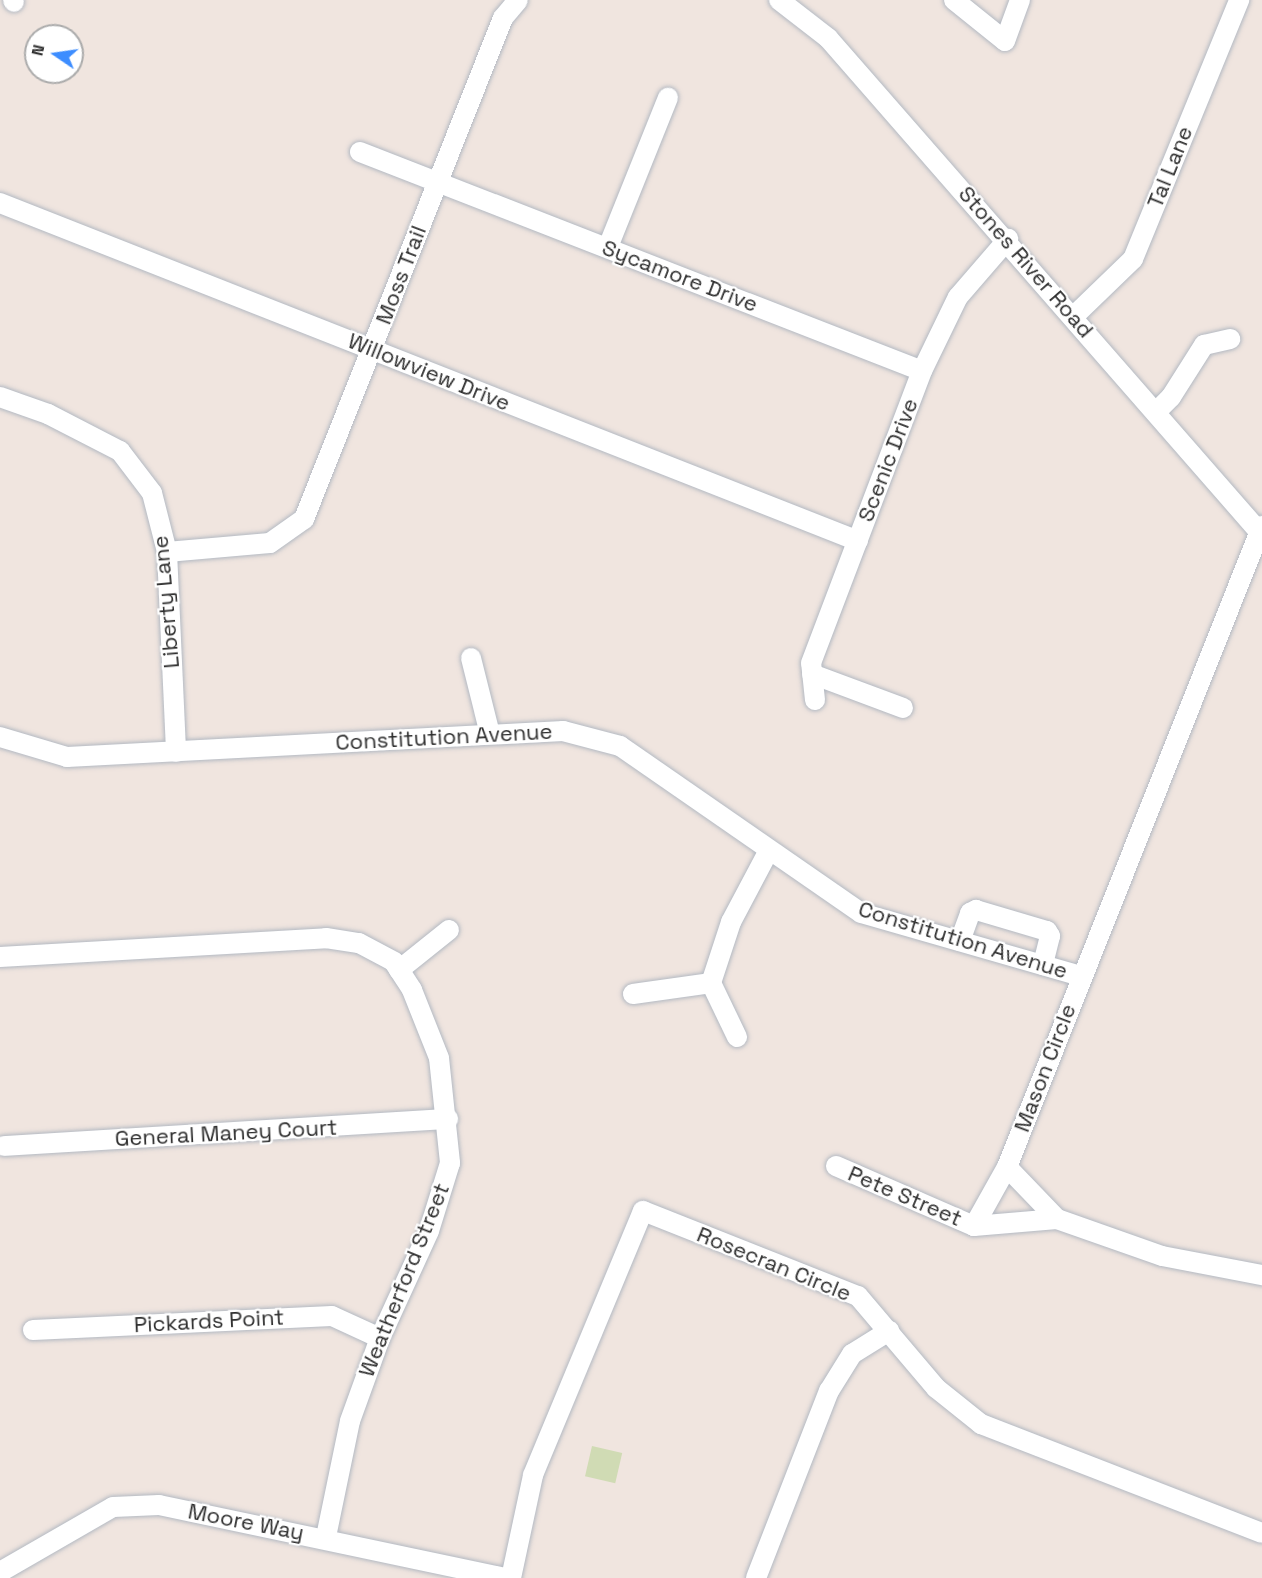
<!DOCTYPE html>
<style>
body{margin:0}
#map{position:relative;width:1262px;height:1578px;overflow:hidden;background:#f0e5df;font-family:"Space Grotesk",sans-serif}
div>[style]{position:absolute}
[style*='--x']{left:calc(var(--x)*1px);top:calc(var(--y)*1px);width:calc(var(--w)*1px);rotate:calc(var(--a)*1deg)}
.cemetery>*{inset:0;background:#d0dbb4;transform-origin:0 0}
.roads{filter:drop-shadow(0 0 2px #b3b9c2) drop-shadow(0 0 2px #b3b9c2)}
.minor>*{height:20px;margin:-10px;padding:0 10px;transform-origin:10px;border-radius:10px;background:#fff}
span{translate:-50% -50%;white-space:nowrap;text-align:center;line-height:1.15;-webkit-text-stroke:4.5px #fff;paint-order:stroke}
.street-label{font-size:22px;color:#2d2d2d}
.north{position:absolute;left:24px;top:24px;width:60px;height:60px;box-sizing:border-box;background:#fff;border:2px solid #ababab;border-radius:50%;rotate:283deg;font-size:16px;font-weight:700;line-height:24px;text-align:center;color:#2d2d2d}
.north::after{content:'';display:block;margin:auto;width:21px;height:27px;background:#3d8dff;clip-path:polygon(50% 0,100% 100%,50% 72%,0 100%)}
</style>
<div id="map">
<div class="cemetery">
<i style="left:592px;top:1446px;width:31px;height:31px;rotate:13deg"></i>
</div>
<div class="roads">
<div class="minor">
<i style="--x:13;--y:0;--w:2;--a:63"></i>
<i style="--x:779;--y:0;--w:62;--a:37.8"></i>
<i style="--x:828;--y:38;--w:660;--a:48.87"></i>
<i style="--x:954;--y:0;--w:65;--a:38.8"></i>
<i style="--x:1005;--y:41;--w:44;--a:-69.9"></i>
<i style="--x:360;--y:152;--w:603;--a:21.29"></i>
<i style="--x:0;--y:203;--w:922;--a:21.5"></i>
<i style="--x:608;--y:247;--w:161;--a:-68.1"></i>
<i style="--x:1074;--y:316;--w:82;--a:-44"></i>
<i style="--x:1133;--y:259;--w:280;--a:-67.7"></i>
<i style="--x:0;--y:397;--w:51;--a:19.5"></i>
<i style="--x:48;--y:414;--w:81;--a:27.2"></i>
<i style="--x:120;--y:451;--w:53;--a:52.7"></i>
<i style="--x:152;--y:493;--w:61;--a:75.7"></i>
<i style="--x:167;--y:552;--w:200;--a:87.4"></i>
<i style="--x:1156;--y:412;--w:21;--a:-45"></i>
<i style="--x:1171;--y:397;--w:62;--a:-57.6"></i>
<i style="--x:1204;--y:345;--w:27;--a:-13"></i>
<i style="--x:167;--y:552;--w:103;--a:-5"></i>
<i style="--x:270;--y:543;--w:42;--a:-35.2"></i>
<i style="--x:304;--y:519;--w:539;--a:-68.34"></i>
<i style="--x:503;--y:18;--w:23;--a:-50"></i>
<i style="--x:471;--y:658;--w:78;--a:76"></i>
<i style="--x:812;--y:674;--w:97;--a:20.5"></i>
<i style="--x:815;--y:700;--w:37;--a:-96"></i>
<i style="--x:811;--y:663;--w:312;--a:-69.2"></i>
<i style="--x:922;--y:371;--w:82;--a:-64.1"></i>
<i style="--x:958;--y:297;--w:77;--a:-49.2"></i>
<i style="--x:0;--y:737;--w:70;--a:16.6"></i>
<i style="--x:67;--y:757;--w:497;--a:-3"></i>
<i style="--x:563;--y:731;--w:59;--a:14.7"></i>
<i style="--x:620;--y:746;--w:293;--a:34.7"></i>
<i style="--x:861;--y:913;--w:229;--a:16"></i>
<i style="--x:960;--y:941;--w:30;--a:-70"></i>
<i style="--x:970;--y:913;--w:7;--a:-27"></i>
<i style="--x:976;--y:910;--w:74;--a:16.5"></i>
<i style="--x:1047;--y:931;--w:6;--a:59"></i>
<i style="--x:1050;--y:936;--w:30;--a:104"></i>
<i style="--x:0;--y:957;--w:327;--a:-3.3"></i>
<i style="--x:326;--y:938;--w:33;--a:9"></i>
<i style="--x:359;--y:943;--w:40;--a:28"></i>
<i style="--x:394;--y:962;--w:33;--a:57"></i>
<i style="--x:412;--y:990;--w:73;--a:68.3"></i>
<i style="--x:439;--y:1058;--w:106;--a:84"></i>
<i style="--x:450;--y:1163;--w:71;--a:107.2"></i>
<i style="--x:429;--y:1231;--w:118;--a:114.6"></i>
<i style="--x:380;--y:1338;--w:88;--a:109.9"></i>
<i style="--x:350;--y:1421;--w:118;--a:101.7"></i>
<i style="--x:399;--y:970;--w:64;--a:-38.7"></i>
<i style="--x:633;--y:994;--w:79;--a:-8"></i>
<i style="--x:737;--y:1037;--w:60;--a:-115.7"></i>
<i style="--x:711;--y:983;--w:64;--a:-71.8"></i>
<i style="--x:731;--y:922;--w:79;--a:-62.1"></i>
<i style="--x:4;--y:1146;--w:445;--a:-3.5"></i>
<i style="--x:836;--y:1166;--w:150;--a:23.5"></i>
<i style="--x:974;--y:1226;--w:83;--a:-4.8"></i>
<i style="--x:1057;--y:1219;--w:111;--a:19.4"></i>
<i style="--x:1162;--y:1256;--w:102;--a:10.8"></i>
<i style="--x:1007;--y:1167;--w:72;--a:46.1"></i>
<i style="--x:974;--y:1226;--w:68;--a:-60.8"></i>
<i style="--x:1007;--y:1167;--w:690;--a:-68.31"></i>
<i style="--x:33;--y:1330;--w:299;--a:-2.7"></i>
<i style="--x:332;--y:1316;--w:53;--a:24.6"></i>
<i style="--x:0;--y:1572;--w:130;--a:-29.9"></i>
<i style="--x:113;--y:1507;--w:46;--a:-2.5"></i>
<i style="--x:159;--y:1505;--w:354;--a:11.9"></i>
<i style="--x:511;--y:1578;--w:105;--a:-77.9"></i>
<i style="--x:533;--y:1475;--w:286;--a:-67.4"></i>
<i style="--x:643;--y:1211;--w:231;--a:21.6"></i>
<i style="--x:858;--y:1296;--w:121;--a:49.7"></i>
<i style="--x:936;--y:1388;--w:58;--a:38.7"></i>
<i style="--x:981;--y:1424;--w:301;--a:21.2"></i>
<i style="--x:756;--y:1578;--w:201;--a:-68.7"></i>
<i style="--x:829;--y:1391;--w:44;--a:-58.1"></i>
<i style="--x:852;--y:1354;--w:44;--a:-31.9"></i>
</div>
</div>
<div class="street-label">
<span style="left:1170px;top:167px;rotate:-68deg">Tal Lane</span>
<span style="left:1026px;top:262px;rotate:49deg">Stones River Road</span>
<span style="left:401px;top:275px;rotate:-69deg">Moss Trail</span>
<span style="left:680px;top:276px;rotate:21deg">Sycamore Drive</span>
<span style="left:429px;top:372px;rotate:22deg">Willowview Drive</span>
<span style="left:888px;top:460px;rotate:-69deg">Scenic Drive</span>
<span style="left:166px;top:602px;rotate:-95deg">Liberty Lane</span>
<span style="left:444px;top:737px;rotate:-3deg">Constitution Avenue</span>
<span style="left:963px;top:940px;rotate:17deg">Constitution Avenue</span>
<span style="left:1045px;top:1068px;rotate:-69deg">Mason Circle</span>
<span style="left:226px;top:1133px;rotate:-3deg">General Maney Court</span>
<span style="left:905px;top:1196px;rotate:23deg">Pete Street</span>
<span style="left:774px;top:1264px;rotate:22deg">Rosecran Circle</span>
<span style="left:404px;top:1280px;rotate:-68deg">Weatherford Street</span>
<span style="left:209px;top:1321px;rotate:-3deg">Pickards Point</span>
<span style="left:246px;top:1522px;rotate:11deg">Moore Way</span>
</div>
<div class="north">N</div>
</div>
